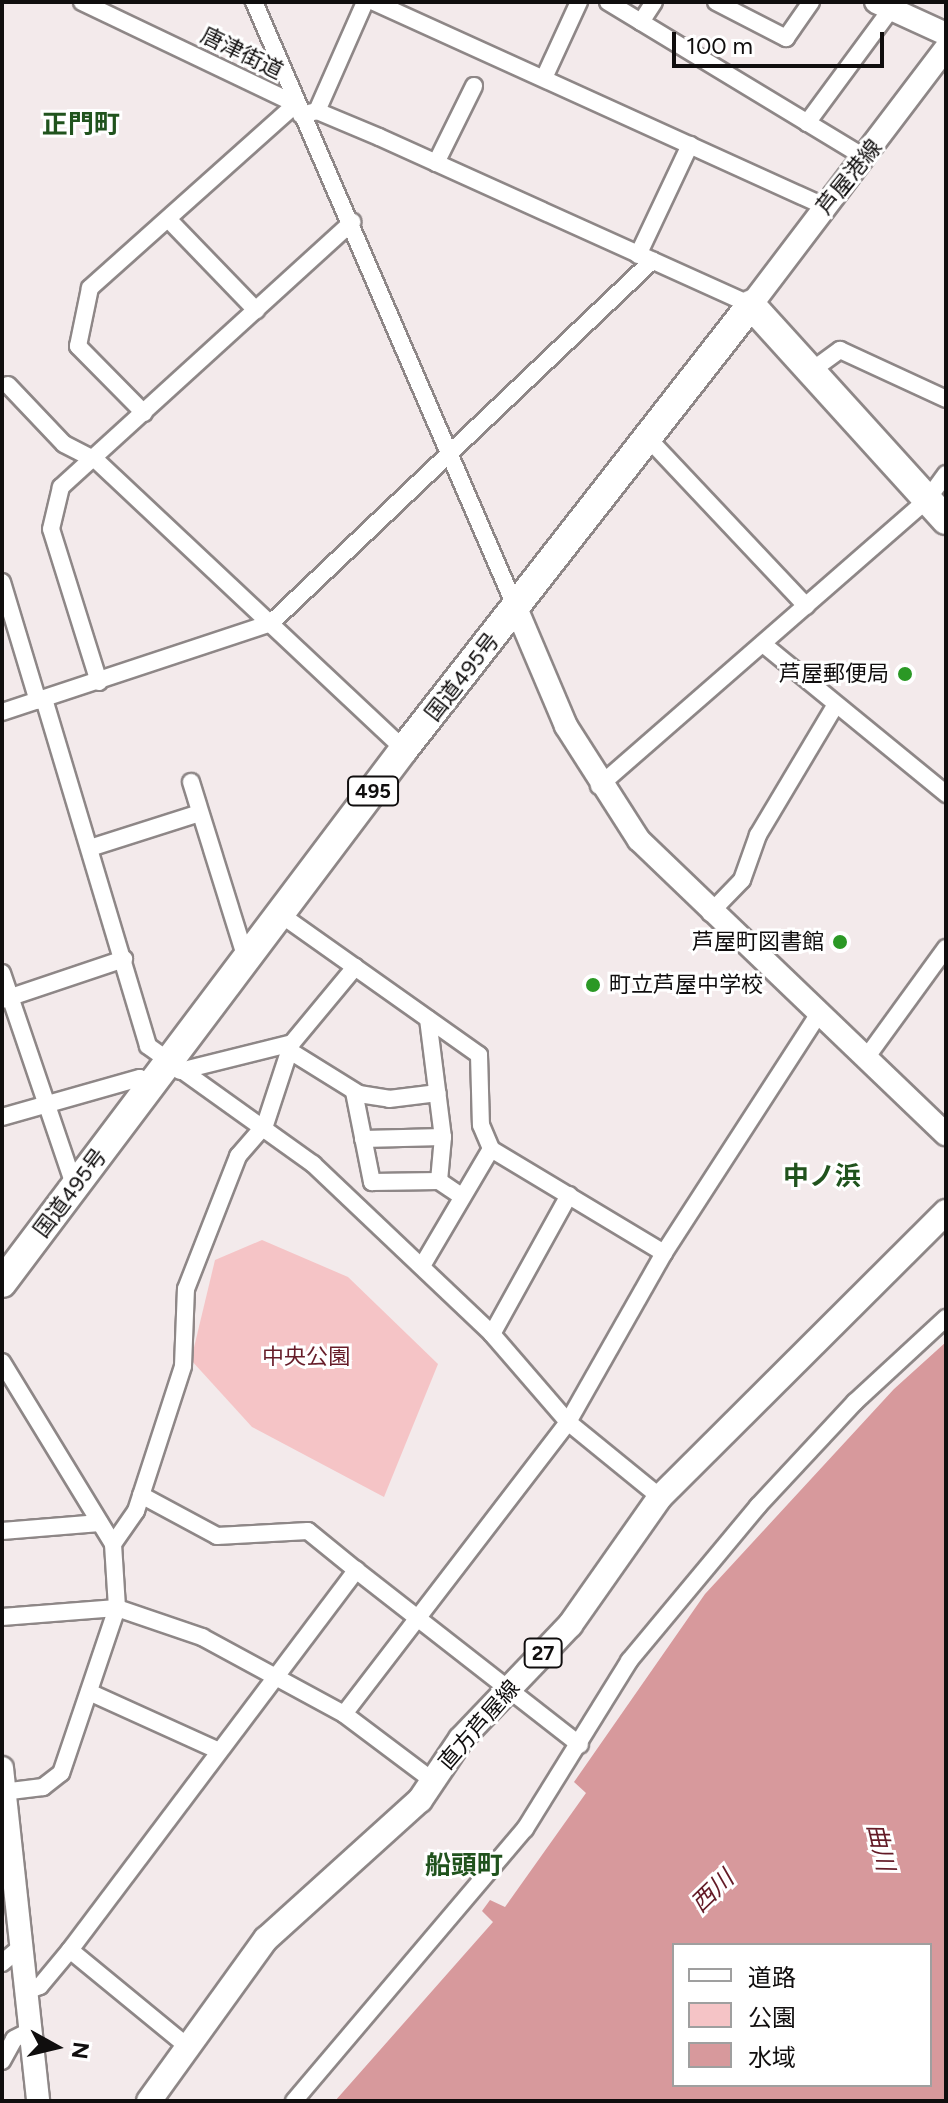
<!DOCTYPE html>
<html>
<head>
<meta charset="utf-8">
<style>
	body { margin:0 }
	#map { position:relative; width:948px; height:2103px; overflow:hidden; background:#f3eaeb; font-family:Figtree,"Noto Sans JP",sans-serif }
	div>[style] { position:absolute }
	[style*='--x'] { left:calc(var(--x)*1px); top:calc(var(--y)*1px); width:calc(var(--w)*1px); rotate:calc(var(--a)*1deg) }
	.green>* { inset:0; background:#f5c4c6 }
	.water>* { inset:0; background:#d7999c }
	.roads { filter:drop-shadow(2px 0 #8e8787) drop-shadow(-2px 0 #8e8787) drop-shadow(0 2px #8e8787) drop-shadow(0 -2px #8e8787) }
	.street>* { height:16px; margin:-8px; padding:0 8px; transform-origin:8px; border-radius:8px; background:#fff }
	.secondary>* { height:22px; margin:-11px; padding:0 11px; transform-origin:11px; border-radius:11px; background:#fff }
	.primary>* { height:24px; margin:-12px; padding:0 12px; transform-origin:12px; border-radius:12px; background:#fff }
	.highway>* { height:28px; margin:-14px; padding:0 14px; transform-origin:14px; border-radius:14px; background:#fff }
	.dots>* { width:22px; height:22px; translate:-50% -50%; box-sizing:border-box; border:4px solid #fff; border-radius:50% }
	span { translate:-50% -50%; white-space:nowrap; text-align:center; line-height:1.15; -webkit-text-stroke:6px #fff; paint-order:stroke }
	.shield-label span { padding:2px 6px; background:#fff; border:2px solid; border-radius:6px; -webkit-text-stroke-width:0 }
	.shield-label { font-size:20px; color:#100e0e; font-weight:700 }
	.street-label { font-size:22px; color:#100e0e }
	.poi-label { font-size:22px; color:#100e0e }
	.right { translate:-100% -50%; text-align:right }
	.left { translate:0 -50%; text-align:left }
	.park-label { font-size:22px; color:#671d29 }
	.water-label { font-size:24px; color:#631a26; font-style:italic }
	.quarter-label { font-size:26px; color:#20531d; font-weight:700 }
	.frame { position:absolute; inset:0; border:4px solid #100e0e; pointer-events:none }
	.legend { position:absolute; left:672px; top:1943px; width:260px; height:144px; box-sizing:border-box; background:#fff; border:2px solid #9f9f9f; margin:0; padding:10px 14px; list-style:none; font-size:24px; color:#100e0e }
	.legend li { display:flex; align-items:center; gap:16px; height:40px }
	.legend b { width:40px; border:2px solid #9f9f9f }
	.north { position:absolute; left:16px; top:2007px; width:80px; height:80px; -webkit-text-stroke:6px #fff; paint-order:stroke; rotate:98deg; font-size:22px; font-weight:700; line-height:32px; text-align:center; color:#100e0e }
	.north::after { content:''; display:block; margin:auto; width:28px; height:36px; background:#100e0e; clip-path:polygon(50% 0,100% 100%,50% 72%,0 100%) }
	.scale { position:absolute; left:672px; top:32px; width:212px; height:36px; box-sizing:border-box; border:4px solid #100e0e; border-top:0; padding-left:10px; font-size:24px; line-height:28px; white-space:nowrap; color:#100e0e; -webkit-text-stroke:6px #fff; paint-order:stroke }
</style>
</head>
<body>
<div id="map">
	<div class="green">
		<i style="clip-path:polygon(262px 1240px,348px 1277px,438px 1364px,384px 1497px,252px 1427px,191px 1360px,215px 1260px)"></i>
	</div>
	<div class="water">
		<i style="clip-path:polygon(evenodd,946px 1342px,946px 2101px,335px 2101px,493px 1922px,482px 1911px,490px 1900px,505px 1907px,586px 1793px,574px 1782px,705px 1594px,894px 1389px,946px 1342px,674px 1945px,930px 1945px,930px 2085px,674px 2085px,674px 1945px)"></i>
	</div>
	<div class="roads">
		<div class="street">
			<i style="--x:82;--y:2;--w:237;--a:25.5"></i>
			<i style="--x:254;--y:2;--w:660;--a:66.62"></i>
			<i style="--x:374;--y:2;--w:494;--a:24.4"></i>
			<i style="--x:608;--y:2;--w:301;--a:31.2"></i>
			<i style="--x:716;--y:2;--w:79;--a:27.2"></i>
			<i style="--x:786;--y:38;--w:44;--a:-55.2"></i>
			<i style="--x:641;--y:22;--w:24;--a:-57"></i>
			<i style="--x:544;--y:78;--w:84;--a:-65.3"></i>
			<i style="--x:317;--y:111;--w:119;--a:-66.2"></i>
			<i style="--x:301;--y:115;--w:16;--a:-14"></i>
			<i style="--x:317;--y:111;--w:67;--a:22.8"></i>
			<i style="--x:379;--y:137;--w:408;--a:24.3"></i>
			<i style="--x:807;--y:123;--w:142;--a:-53.6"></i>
			<i style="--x:436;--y:163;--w:86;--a:-63.7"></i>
			<i style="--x:168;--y:219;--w:127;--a:46"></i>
			<i style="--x:638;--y:255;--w:122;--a:-64.7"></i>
			<i style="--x:811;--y:371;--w:36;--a:-36"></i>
			<i style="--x:840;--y:350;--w:117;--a:24.8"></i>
			<i style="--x:8;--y:385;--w:81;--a:46.5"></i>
			<i style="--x:64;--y:444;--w:37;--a:27"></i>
			<i style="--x:97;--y:461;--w:421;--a:43.2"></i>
			<i style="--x:144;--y:413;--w:94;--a:-134.6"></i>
			<i style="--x:78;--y:346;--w:59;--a:-78.3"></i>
			<i style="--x:90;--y:288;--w:276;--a:-41.8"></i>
			<i style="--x:645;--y:435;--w:235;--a:46.7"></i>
			<i style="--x:2;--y:582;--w:124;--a:73.2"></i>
			<i style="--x:763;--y:644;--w:237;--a:39.3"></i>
			<i style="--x:99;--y:682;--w:160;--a:-107.4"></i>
			<i style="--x:51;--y:529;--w:43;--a:-76.6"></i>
			<i style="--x:61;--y:487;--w:394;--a:-42.3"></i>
			<i style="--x:44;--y:699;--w:362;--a:73.3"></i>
			<i style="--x:148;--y:1046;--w:203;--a:35.6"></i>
			<i style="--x:313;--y:1164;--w:247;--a:43.5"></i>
			<i style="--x:492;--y:1334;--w:116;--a:49.2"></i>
			<i style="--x:568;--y:1422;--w:119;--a:39.2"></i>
			<i style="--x:2;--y:712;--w:283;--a:-18.3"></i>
			<i style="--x:271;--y:623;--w:526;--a:-43.54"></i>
			<i style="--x:191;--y:782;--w:185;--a:72.7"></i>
			<i style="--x:599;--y:786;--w:435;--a:-41.1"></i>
			<i style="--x:927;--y:500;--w:32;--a:-54"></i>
			<i style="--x:90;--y:848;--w:115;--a:-17.7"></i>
			<i style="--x:710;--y:913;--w:46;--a:-45.9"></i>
			<i style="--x:742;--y:880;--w:48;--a:-70.4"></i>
			<i style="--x:758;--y:835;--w:150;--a:-59.2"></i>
			<i style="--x:280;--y:914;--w:244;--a:35.3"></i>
			<i style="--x:479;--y:1055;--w:70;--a:88.4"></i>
			<i style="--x:481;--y:1125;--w:26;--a:67"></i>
			<i style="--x:491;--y:1149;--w:202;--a:31"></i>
			<i style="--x:2;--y:973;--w:224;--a:71.2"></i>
			<i style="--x:2;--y:1000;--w:129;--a:-18.6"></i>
			<i style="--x:428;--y:1019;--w:119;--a:82.8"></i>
			<i style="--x:443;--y:1137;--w:44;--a:95.2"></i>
			<i style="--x:439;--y:1181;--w:27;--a:34"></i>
			<i style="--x:290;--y:1051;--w:81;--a:31.9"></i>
			<i style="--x:359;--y:1094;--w:30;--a:9"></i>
			<i style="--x:389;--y:1099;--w:49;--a:-7"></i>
			<i style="--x:866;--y:1058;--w:136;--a:-54"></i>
			<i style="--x:180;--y:1071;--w:115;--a:-14"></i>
			<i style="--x:354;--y:1092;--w:92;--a:78.7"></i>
			<i style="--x:372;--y:1182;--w:67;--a:-0.9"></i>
			<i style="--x:2;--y:1117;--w:143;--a:-15.8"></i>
			<i style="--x:140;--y:1078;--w:13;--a:39"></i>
			<i style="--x:363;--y:1139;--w:80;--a:-1.4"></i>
			<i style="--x:422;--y:1266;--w:136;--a:-59.5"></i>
			<i style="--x:492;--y:1334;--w:159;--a:-61"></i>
			<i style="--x:2;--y:1362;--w:213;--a:58.6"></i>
			<i style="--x:113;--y:1544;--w:64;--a:86.4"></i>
			<i style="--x:117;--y:1608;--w:174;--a:108.7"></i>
			<i style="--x:61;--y:1773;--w:23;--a:142"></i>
			<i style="--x:43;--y:1787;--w:41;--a:173"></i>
			<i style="--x:141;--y:1495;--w:86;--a:28.3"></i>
			<i style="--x:217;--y:1536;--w:91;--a:-3.1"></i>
			<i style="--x:308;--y:1531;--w:62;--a:39.1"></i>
			<i style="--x:2;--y:1531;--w:98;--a:-4.7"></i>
			<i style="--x:113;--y:1544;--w:40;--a:-55.1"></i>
			<i style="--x:136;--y:1511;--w:152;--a:-72"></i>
			<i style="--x:183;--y:1366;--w:77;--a:-87.8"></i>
			<i style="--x:186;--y:1289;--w:143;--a:-68.6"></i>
			<i style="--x:238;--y:1156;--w:41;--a:-48.9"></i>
			<i style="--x:265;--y:1125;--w:86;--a:-71.8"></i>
			<i style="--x:292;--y:1043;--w:99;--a:-50.3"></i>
			<i style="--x:2;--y:1617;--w:115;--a:-4.5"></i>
			<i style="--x:117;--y:1608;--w:90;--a:18.8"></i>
			<i style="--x:202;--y:1637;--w:162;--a:28.5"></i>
			<i style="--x:344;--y:1714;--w:110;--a:36.9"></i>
			<i style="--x:89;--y:1692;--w:143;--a:24.4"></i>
			<i style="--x:344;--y:1714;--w:368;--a:-52.5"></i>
			<i style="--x:568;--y:1422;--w:194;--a:-60.4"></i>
			<i style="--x:664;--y:1253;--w:286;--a:-57.1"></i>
			<i style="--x:70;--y:1950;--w:153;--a:39.4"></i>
			<i style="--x:2;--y:1963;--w:23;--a:-40"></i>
			<i style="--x:24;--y:1992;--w:17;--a:-21"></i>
			<i style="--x:40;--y:1986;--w:47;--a:-50.2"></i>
			<i style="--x:70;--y:1950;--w:476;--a:-53"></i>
			<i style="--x:356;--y:1570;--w:284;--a:38"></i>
			<i style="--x:2;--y:2061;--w:25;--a:-61"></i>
			<i style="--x:14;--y:2039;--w:16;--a:-27"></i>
			<i style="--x:294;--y:2101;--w:357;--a:-49.7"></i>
			<i style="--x:525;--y:1829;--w:198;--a:-58.2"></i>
			<i style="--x:629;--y:1661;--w:202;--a:-50.2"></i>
			<i style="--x:758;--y:1506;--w:142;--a:-47"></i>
			<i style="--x:855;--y:1402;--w:124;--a:-42.7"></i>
		</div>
		<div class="secondary">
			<i style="--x:876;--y:2;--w:77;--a:24.6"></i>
			<i style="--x:751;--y:305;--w:323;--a:-52.8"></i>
			<i style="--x:516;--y:608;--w:128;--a:67"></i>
			<i style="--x:566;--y:726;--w:135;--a:57.4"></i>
			<i style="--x:639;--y:840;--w:425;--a:43.8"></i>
			<i style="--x:2;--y:1768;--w:335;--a:83.8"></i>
		</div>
		<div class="primary">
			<i style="--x:149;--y:2101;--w:200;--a:-54.2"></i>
			<i style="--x:266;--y:1939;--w:207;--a:-42.1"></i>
			<i style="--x:420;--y:1800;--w:73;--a:-56.1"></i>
			<i style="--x:461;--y:1739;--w:158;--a:-46.3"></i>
			<i style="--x:570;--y:1625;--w:156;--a:-54.9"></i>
			<i style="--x:660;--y:1497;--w:404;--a:-44.9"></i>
		</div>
		<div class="highway">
			<i style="--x:2;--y:1283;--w:668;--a:-53.03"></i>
			<i style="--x:404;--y:749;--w:564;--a:-51.99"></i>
			<i style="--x:751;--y:305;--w:290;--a:47.8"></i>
		</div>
	</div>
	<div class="dots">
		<i style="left:905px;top:674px;background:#2b9825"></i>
		<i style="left:840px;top:942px;background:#2b9825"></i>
		<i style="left:593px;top:985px;background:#2b9825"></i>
	</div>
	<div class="shield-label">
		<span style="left:373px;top:791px">495</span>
		<span style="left:543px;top:1653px">27</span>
	</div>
	<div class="street-label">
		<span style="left:242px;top:53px;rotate:26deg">唐津街道</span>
		<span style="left:849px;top:177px;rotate:-51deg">芦屋港線</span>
		<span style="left:462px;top:677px;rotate:-52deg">国道495号</span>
		<span style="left:70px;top:1193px;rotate:-53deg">国道495号</span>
		<span style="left:479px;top:1725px;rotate:-49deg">直方芦屋線</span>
	</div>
	<div class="poi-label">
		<span class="right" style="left:889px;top:674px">芦屋郵便局</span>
		<span class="right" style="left:824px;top:942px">芦屋町図書館</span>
		<span class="left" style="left:609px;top:985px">町立芦屋中学校</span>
	</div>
	<div class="park-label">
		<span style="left:306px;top:1357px">中央公園</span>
	</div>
	<div class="water-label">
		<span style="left:881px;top:1847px;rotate:77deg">曲川</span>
		<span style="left:712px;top:1891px;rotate:-44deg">西川</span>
	</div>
	<div class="quarter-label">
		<span style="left:81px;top:125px">正門町</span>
		<span style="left:822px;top:1177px">中ノ浜</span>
		<span style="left:464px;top:1866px">船頭町</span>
	</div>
	<div class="frame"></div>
	<ul class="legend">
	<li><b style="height:10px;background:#fff"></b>道路</li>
	<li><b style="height:22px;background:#f5c4c6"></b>公園</li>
	<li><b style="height:22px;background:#d7999c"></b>水域</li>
	</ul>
	<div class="north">N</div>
	<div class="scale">100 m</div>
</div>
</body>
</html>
